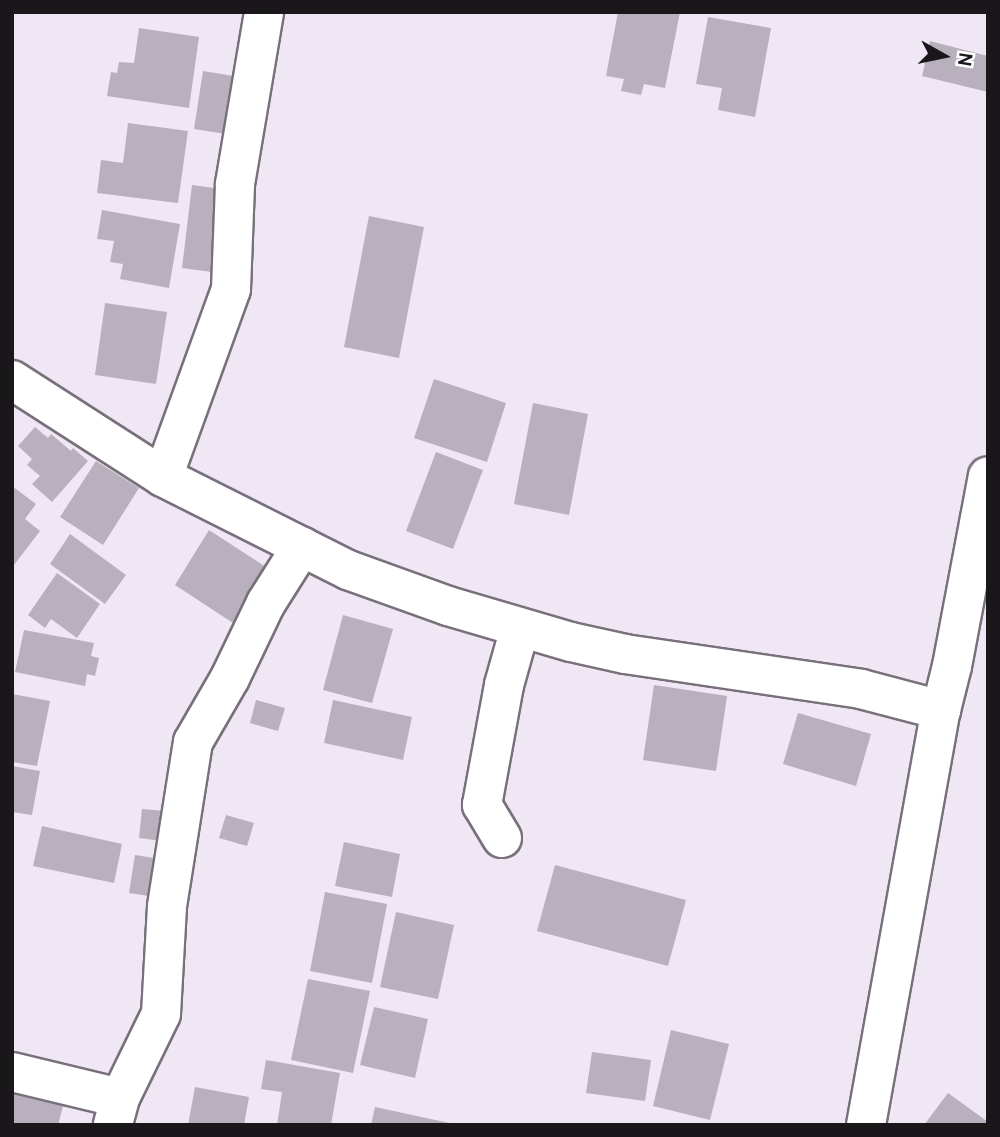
<!DOCTYPE html>
<html>
<head>
<meta charset="utf-8">
<style>
	body { margin:0 }
	#map { position:relative; width:1000px; height:1137px; overflow:hidden; background:#f0e7f4; font-family:Cabin,sans-serif }
	div>[style] { position:absolute }
	[style*='--x'] { left:calc(var(--x)*1px); top:calc(var(--y)*1px); width:calc(var(--w)*1px); rotate:calc(var(--a)*1deg) }
	.building>* { inset:0; background:#b8b0bc }
	.roads { filter:drop-shadow(2px 0 #78707b) drop-shadow(-2px 0 #78707b) drop-shadow(0 2px #78707b) drop-shadow(0 -2px #78707b) }
	.minor>* { height:38px; margin:-19px; padding:0 19px; transform-origin:19px; border-radius:19px; background:#fff }
	span { translate:-50% -50%; white-space:nowrap; text-align:center; line-height:1.15; -webkit-text-stroke:6px #fff; paint-order:stroke }
	.frame { position:absolute; inset:0; border:14px solid #1a171b; pointer-events:none }
	.north { position:absolute; left:909px; top:21px; width:70px; height:70px; -webkit-text-stroke:5px #fff; paint-order:stroke; rotate:99deg; font-size:19px; font-weight:700; line-height:28px; text-align:center; color:#1a171b }
	.north::after { content:''; display:block; margin:auto; width:24px; height:32px; background:#1a171b; clip-path:polygon(50% 0,100% 100%,50% 72%,0 100%) }
</style>
</head>
<body>
<div id="map">
	<div class="building">
		<i style="clip-path:polygon(618px 12px,680px 12px,665px 88px,644px 84px,641px 95px,621px 91px,624px 79px,606px 76px)"></i>
		<i style="clip-path:polygon(708px 17px,771px 28px,755px 117px,718px 110px,722px 88px,696px 84px)"></i>
		<i style="clip-path:polygon(139px 28px,199px 37px,189px 108px,107px 96px,111px 72px,117px 73px,119px 62px,134px 63px)"></i>
		<i style="clip-path:polygon(930px 41px,988px 56px,988px 92px,922px 76px)"></i>
		<i style="clip-path:polygon(203px 71px,240px 77px,232px 135px,194px 129px)"></i>
		<i style="clip-path:polygon(128px 123px,188px 131px,178px 203px,97px 193px,101px 160px,123px 163px)"></i>
		<i style="clip-path:polygon(192px 185px,229px 190px,219px 273px,182px 268px)"></i>
		<i style="clip-path:polygon(102px 210px,180px 224px,169px 288px,120px 279px,123px 264px,110px 262px,114px 241px,97px 239px)"></i>
		<i style="clip-path:polygon(369px 216px,424px 227px,399px 358px,344px 347px)"></i>
		<i style="clip-path:polygon(105px 303px,167px 312px,156px 384px,95px 375px)"></i>
		<i style="clip-path:polygon(434px 379px,506px 403px,487px 462px,414px 438px)"></i>
		<i style="clip-path:polygon(533px 403px,588px 414px,569px 515px,514px 504px)"></i>
		<i style="clip-path:polygon(35px 427px,48px 438px,51px 434px,71px 451px,73px 448px,88px 461px,52px 502px,32px 484px,40px 476px,27px 465px,32px 459px,18px 446px)"></i>
		<i style="clip-path:polygon(436px 452px,483px 470px,453px 549px,406px 531px)"></i>
		<i style="clip-path:polygon(96px 461px,139px 488px,103px 545px,60px 517px)"></i>
		<i style="clip-path:polygon(12px 486px,36px 504px,25px 519px,40px 531px,14px 565px)"></i>
		<i style="clip-path:polygon(209px 530px,269px 569px,233px 623px,175px 585px)"></i>
		<i style="clip-path:polygon(70px 534px,126px 575px,105px 604px,50px 564px)"></i>
		<i style="clip-path:polygon(57px 573px,100px 604px,77px 638px,51px 619px,45px 628px,28px 615px)"></i>
		<i style="clip-path:polygon(343px 615px,393px 629px,372px 703px,323px 690px)"></i>
		<i style="clip-path:polygon(24px 630px,94px 643px,91px 656px,99px 658px,95px 676px,87px 674px,85px 686px,15px 672px)"></i>
		<i style="clip-path:polygon(654px 685px,727px 696px,716px 771px,643px 760px)"></i>
		<i style="clip-path:polygon(12px 694px,50px 701px,37px 766px,12px 762px)"></i>
		<i style="clip-path:polygon(256px 700px,285px 708px,278px 731px,250px 723px)"></i>
		<i style="clip-path:polygon(333px 700px,412px 717px,403px 760px,324px 743px)"></i>
		<i style="clip-path:polygon(798px 713px,871px 734px,856px 786px,783px 764px)"></i>
		<i style="clip-path:polygon(12px 766px,40px 771px,32px 815px,12px 812px)"></i>
		<i style="clip-path:polygon(142px 809px,166px 811px,162px 841px,139px 838px)"></i>
		<i style="clip-path:polygon(226px 815px,254px 823px,247px 846px,219px 838px)"></i>
		<i style="clip-path:polygon(42px 826px,122px 844px,114px 883px,33px 866px)"></i>
		<i style="clip-path:polygon(344px 842px,400px 854px,392px 897px,335px 886px)"></i>
		<i style="clip-path:polygon(135px 855px,160px 859px,155px 897px,129px 893px)"></i>
		<i style="clip-path:polygon(555px 865px,686px 900px,668px 966px,537px 931px)"></i>
		<i style="clip-path:polygon(325px 892px,387px 904px,372px 983px,310px 971px)"></i>
		<i style="clip-path:polygon(396px 912px,454px 925px,438px 999px,380px 987px)"></i>
		<i style="clip-path:polygon(308px 979px,370px 991px,353px 1073px,291px 1060px)"></i>
		<i style="clip-path:polygon(374px 1007px,428px 1019px,415px 1078px,360px 1065px)"></i>
		<i style="clip-path:polygon(671px 1030px,729px 1044px,710px 1120px,653px 1106px)"></i>
		<i style="clip-path:polygon(592px 1052px,651px 1060px,645px 1101px,586px 1093px)"></i>
		<i style="clip-path:polygon(266px 1060px,340px 1073px,331px 1125px,277px 1125px,282px 1092px,261px 1089px)"></i>
		<i style="clip-path:polygon(195px 1087px,249px 1097px,244px 1125px,188px 1125px)"></i>
		<i style="clip-path:polygon(948px 1093px,988px 1122px,987px 1125px,924px 1125px)"></i>
		<i style="clip-path:polygon(12px 1094px,63px 1106px,58px 1125px,12px 1125px)"></i>
		<i style="clip-path:polygon(375px 1107px,454px 1124px,454px 1125px,371px 1125px)"></i>
	</div>
	<div class="roads">
		<div class="minor">
			<i style="--x:12;--y:380;--w:179;--a:32.7"></i>
			<i style="--x:163;--y:477;--w:207;--a:26.7"></i>
			<i style="--x:348;--y:570;--w:106;--a:19.8"></i>
			<i style="--x:448;--y:606;--w:128;--a:16.3"></i>
			<i style="--x:571;--y:642;--w:55;--a:12.5"></i>
			<i style="--x:625;--y:654;--w:239;--a:8.4"></i>
			<i style="--x:861;--y:689;--w:83;--a:14.7"></i>
			<i style="--x:163;--y:477;--w:200;--a:-70.1"></i>
			<i style="--x:231;--y:289;--w:105;--a:-87.8"></i>
			<i style="--x:235;--y:184;--w:174;--a:-80.4"></i>
			<i style="--x:502;--y:838;--w:39;--a:-121"></i>
			<i style="--x:482;--y:805;--w:122;--a:-79.6"></i>
			<i style="--x:504;--y:685;--w:59;--a:-74.3"></i>
			<i style="--x:12;--y:1072;--w:111;--a:13.5"></i>
			<i style="--x:120;--y:1098;--w:28;--a:105"></i>
			<i style="--x:120;--y:1098;--w:93;--a:-64"></i>
			<i style="--x:161;--y:1014;--w:108;--a:-86.8"></i>
			<i style="--x:167;--y:906;--w:166;--a:-81"></i>
			<i style="--x:193;--y:742;--w:74;--a:-60"></i>
			<i style="--x:230;--y:678;--w:83;--a:-64.4"></i>
			<i style="--x:266;--y:603;--w:67;--a:-57.7"></i>
			<i style="--x:866;--y:1125;--w:422;--a:-79.8"></i>
			<i style="--x:941;--y:710;--w:45;--a:-76"></i>
			<i style="--x:952;--y:666;--w:193;--a:-79.3"></i>
		</div>
	</div>
	<div class="frame"></div>
	<div class="north">N</div>
</div>
</body>
</html>
